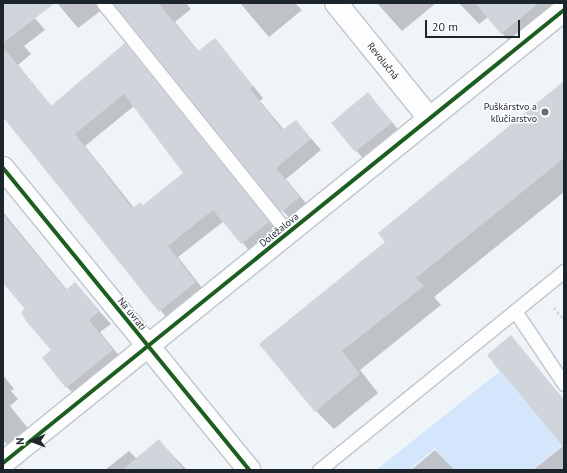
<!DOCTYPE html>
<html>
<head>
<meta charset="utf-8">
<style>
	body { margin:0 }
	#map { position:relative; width:567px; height:473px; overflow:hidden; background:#eff4f9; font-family:"PT Sans",sans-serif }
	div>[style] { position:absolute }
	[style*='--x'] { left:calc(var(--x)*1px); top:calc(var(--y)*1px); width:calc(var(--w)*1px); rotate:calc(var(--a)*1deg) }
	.green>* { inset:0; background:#d3e6fb }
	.shadow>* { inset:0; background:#0003 }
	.building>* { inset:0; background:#cfd5db }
	.path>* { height:2.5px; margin-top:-1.25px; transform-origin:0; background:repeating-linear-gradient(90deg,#d5d6d9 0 2px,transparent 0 5px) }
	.roads { filter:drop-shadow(1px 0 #c0c6cc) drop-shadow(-1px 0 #c0c6cc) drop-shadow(0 1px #c0c6cc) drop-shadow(0 -1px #c0c6cc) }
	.service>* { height:13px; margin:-6.5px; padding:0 6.5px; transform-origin:6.5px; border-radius:6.5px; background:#fdfdfe }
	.minor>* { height:22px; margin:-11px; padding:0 11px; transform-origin:11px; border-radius:11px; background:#fdfdfe }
	.cycleway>* { height:4px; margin:-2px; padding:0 2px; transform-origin:2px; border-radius:2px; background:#1b5e20 }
	.dots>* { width:11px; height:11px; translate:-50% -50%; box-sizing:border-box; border:2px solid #fff; border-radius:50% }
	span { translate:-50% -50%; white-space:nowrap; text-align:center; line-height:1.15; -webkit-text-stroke:3px #fff; paint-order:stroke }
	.street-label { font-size:10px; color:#1c242c }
	.poi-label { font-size:10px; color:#1c242c }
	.right { translate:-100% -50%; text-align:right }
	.frame { position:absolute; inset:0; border:4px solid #1c242c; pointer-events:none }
	.north { position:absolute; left:12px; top:421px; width:40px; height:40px; -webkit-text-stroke:3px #fff; paint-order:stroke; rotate:269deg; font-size:11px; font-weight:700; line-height:16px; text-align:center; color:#1c242c }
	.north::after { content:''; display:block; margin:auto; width:14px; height:18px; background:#1c242c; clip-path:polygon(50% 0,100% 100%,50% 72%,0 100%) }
	.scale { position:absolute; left:425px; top:20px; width:95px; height:18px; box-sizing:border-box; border:2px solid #1c242c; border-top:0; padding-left:5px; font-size:12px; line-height:14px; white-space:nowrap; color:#1c242c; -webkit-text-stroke:3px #fff; paint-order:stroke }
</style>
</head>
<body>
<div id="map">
	<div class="green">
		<i style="clip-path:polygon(487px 355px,562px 446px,532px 470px,453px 470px,435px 448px,409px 470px,376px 470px,499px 372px)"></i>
	</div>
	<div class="shadow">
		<i style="clip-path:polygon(evenodd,3px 3px,22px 3px,45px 30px,24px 46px,31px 54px,18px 65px,52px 107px,125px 45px,279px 234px,253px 255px,224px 221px,178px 257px,206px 293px,171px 323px,3px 116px,3px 3px,134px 106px,185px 173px,144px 206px,134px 208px,85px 146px,134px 106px)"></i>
		<i style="clip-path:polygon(57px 3px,111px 3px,78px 28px)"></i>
		<i style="clip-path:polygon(114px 3px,186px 3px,191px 9px,175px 22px,199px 52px,215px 39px,263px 98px,260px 101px,284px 130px,296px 121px,321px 150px,286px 179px,310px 208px,293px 222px,283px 211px)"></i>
		<i style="clip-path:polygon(240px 3px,295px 3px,302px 10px,269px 37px)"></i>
		<i style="clip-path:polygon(377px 3px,436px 3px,402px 31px)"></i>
		<i style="clip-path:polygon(459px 3px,559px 3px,513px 46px,488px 17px,479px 24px)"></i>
		<i style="clip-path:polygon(564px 83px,564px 192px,434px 297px,441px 305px,360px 370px,378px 393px,334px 429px,316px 411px,387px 242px)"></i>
		<i style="clip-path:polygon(368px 94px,403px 135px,368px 164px,332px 123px)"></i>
		<i style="clip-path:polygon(3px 212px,67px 290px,75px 284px,111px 324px,100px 332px,124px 362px,79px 399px,67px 387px,52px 350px,26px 309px,3px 281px)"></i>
		<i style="clip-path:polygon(511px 337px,564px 400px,564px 470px,533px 470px,563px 446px)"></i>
		<i style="clip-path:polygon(3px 375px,14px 389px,11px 391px,18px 399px,10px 406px,30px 431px,9px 447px,3px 440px)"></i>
		<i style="clip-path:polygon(159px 441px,187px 470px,105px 470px,129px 451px,137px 459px)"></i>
		<i style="clip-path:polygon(435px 450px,454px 470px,411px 470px)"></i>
	</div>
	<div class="building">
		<i style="clip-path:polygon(3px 3px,55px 3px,3px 43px)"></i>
		<i style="clip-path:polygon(113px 3px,158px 3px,198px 51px,215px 38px,253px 86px,250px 89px,282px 130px,296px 120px,311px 139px,276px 168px,300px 197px,281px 212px)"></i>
		<i style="clip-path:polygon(475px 3px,539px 3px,501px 34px)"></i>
		<i style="clip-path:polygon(evenodd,125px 43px,269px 222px,241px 244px,213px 210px,168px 246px,196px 282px,159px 312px,3px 117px,3px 47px,51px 106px,125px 43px,124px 94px,183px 173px,143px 205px,141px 202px,132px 208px,75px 134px,124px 94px)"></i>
		<i style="clip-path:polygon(564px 81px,564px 158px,416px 278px,424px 286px,342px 351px,360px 374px,315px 412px,259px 344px,385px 242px,378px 233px)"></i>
		<i style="clip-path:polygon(368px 92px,392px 123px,355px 152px,331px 123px)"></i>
		<i style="clip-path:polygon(3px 214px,66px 290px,75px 282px,100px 311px,89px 320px,113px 350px,66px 388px,42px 358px,51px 350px,26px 321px,21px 312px,25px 309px,3px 283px)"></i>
		<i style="clip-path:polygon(511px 335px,564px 400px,564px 448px,487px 355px)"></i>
		<i style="clip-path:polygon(159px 439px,184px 470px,122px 470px)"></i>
	</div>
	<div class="path">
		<i style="--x:554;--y:308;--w:15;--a:48"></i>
	</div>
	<div class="roads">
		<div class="service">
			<i style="--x:103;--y:3;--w:295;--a:51.2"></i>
			<i style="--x:515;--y:311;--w:88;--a:56.1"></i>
			<i style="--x:319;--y:470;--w:316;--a:-39.1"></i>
		</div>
		<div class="minor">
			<i style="--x:336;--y:3;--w:149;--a:51"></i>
			<i style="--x:3;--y:168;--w:390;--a:50.8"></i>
			<i style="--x:3;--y:463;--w:721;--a:-38.92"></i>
		</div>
	</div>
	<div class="cycleway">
		<i style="--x:3;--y:168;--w:390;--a:50.8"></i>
		<i style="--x:3;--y:463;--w:721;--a:-38.92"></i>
	</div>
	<div class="dots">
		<i style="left:545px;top:112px;background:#666d74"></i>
	</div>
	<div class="street-label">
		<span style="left:383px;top:61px;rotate:51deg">Revolučná</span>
		<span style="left:279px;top:230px;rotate:-39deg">Doležalova</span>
		<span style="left:132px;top:314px;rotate:51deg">Na úvrati</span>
	</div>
	<div class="poi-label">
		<span class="right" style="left:537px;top:112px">Puškárstvo a<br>kľučiarstvo</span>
	</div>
	<div class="frame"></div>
	<div class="north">N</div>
	<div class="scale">20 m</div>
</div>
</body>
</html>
